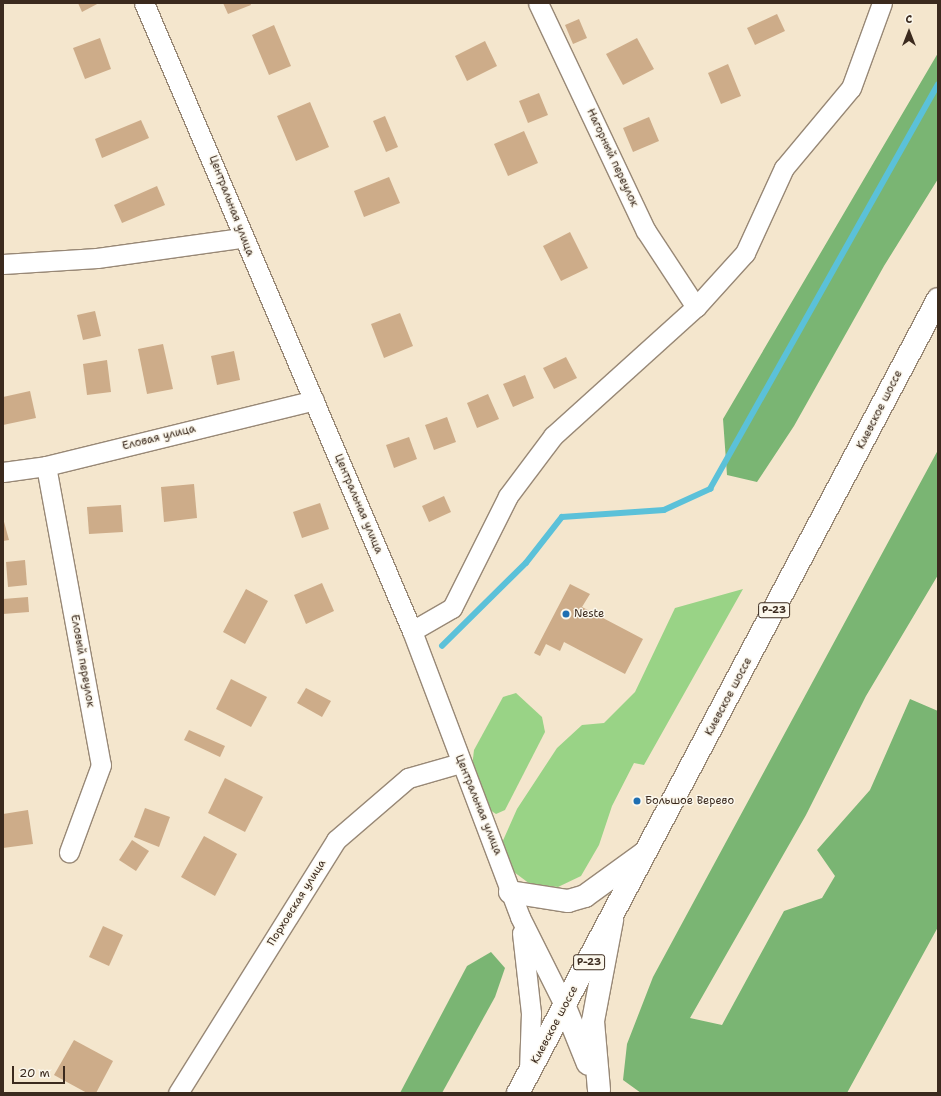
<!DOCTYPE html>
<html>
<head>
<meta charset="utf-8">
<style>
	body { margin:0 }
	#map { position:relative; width:941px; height:1096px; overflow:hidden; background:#f4e6cd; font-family:"Shantell Sans",sans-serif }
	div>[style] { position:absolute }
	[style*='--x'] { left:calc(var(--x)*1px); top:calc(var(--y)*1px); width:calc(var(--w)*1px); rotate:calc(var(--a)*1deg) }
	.green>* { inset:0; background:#99d386 }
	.forest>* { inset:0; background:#7ab573 }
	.stream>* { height:5.5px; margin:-2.75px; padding:0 2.75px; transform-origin:2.75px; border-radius:2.75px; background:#5bc1d9 }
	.building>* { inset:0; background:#cdac89 }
	.roads { filter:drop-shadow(1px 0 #988876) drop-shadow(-1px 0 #988876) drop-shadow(0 1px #988876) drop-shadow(0 -1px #988876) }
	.minor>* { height:19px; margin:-9.5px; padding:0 9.5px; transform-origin:9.5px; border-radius:9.5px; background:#fff }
	.tertiary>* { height:22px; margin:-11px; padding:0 11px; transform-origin:11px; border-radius:11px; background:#fff }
	.primary>* { height:22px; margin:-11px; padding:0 11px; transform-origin:11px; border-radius:11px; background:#fff }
	.dots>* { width:11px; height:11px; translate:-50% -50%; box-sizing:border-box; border:2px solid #fbf7ec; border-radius:50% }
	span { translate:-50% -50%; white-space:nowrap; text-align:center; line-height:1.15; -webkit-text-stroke:3px #fbf7ec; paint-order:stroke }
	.shield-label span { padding:1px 3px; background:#fbf7ec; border:1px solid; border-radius:3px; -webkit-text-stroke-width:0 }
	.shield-label { font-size:10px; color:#3b2a1e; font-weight:700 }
	.street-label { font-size:11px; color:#3b2a1e }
	.poi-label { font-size:11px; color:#3b2a1e }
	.left { translate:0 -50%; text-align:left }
	.frame { position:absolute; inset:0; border:4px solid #3b2a1e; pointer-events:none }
	.north { position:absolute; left:889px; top:12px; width:40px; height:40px; -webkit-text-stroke:3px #fbf7ec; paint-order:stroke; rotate:0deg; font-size:11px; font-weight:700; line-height:16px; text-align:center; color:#3b2a1e }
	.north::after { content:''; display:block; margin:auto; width:14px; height:18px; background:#3b2a1e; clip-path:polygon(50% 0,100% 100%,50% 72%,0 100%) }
	.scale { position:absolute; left:12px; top:1066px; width:53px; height:18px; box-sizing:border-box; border:2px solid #3b2a1e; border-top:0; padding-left:5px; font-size:12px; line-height:14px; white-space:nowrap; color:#3b2a1e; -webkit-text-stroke:3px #fbf7ec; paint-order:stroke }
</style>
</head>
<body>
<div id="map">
	<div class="green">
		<i style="clip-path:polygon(743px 589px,644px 765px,634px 763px,612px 806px,599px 845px,581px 876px,558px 887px,530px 884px,506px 866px,501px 845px,517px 809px,557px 748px,582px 725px,604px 723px,635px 692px,675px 608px)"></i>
		<i style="clip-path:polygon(516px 693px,542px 717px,545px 732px,505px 810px,496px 814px,490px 810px,472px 767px,474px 750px,503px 697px)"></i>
	</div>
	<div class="forest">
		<i style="clip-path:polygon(938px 53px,938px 179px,884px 266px,794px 426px,757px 482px,727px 475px,723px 419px)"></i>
		<i style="clip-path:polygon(938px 450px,938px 575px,866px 696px,806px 815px,690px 1018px,722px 1025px,784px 911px,822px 898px,835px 876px,817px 850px,870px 790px,910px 699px,938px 711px,938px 927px,847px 1093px,641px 1093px,623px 1080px,627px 1044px,653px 977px)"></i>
		<i style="clip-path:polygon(491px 952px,505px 968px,495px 997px,442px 1093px,400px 1093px,467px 966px)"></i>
	</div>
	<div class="stream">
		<i style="--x:442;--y:646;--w:118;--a:-44.7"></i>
		<i style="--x:526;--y:563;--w:58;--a:-52"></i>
		<i style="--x:562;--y:517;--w:102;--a:-3.9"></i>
		<i style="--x:664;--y:510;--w:51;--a:-24.5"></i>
		<i style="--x:710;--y:489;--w:464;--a:-60.6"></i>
	</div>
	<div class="building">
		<i style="clip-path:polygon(78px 3px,99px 3px,82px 12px)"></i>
		<i style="clip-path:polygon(223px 3px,250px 3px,251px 5px,228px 14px)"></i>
		<i style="clip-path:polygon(777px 14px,785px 31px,755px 45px,747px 28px)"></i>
		<i style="clip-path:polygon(579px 19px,587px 38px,573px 44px,565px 25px)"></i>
		<i style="clip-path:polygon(274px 25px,291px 66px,269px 75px,252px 35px)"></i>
		<i style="clip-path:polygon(100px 38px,111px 69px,85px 79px,73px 48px)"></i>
		<i style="clip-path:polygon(637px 38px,654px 69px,623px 85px,606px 54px)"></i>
		<i style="clip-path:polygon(485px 41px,497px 66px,467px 81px,455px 56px)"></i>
		<i style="clip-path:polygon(728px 64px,741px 96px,721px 104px,708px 73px)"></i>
		<i style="clip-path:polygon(539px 93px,548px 115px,528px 123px,519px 101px)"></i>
		<i style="clip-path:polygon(310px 102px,329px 147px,296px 161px,277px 116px)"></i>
		<i style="clip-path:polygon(385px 116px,398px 147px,386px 152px,373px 121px)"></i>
		<i style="clip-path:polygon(649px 117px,659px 141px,633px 152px,623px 128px)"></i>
		<i style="clip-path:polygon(141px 120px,149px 138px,102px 158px,95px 139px)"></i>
		<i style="clip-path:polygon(524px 131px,538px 163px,508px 176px,494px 144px)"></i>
		<i style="clip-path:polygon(389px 177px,400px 203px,364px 217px,354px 191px)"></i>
		<i style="clip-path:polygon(157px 186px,165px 205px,122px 223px,114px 205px)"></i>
		<i style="clip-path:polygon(570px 232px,588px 268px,561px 281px,543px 246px)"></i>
		<i style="clip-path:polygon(95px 311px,101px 336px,83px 340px,77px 315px)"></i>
		<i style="clip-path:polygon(400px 313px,413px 346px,384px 358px,371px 324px)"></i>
		<i style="clip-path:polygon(163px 344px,173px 389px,147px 394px,138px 349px)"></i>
		<i style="clip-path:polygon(234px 351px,240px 380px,217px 385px,211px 356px)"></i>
		<i style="clip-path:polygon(566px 357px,577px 378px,554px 389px,543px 368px)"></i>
		<i style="clip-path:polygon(107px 360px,111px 392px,87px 395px,83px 364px)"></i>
		<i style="clip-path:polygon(525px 375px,534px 398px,513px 407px,503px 384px)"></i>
		<i style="clip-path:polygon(30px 391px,36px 418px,3px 425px,3px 397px)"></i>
		<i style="clip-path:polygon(488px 394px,499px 419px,477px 428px,467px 403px)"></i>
		<i style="clip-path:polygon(447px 417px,456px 442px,434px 450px,425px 425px)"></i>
		<i style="clip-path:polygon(409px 437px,417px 459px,394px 468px,386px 445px)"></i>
		<i style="clip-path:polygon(194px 484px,197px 518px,164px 522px,161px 487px)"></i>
		<i style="clip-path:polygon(444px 496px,451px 512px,429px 522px,422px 506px)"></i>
		<i style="clip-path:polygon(320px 503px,329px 529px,302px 538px,293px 512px)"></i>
		<i style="clip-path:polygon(121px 505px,123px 532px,89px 534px,87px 507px)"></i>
		<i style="clip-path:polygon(3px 518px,9px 540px,3px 541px)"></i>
		<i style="clip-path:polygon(25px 560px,27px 585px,8px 587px,6px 562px)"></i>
		<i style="clip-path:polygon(322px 583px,334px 611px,306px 624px,294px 595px)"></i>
		<i style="clip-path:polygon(570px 584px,590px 594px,582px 607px,643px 639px,625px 674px,564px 642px,560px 651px,546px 644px,540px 656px,534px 653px)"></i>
		<i style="clip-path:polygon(246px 589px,268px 601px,245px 644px,223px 632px)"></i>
		<i style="clip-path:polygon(28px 597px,29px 612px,3px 614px,3px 599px)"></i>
		<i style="clip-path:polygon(231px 679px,267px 697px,251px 727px,216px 709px)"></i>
		<i style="clip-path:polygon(306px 688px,331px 701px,322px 717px,297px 703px)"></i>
		<i style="clip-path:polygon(189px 730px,225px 746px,220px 757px,184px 740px)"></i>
		<i style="clip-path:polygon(225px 778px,263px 797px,245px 832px,208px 813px)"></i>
		<i style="clip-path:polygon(145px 808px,170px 817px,159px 847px,134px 837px)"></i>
		<i style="clip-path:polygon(28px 810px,33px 844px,3px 848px,3px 814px)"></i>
		<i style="clip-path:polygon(204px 836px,237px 854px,215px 896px,181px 877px)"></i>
		<i style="clip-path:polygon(132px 840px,149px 851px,136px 871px,119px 860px)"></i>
		<i style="clip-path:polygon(103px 926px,123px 935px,109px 966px,89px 957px)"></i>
		<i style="clip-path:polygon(74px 1040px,113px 1061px,96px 1093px,87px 1093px,54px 1075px)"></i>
	</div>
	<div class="roads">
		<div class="minor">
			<i style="--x:144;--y:3;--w:683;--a:66.89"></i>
			<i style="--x:412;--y:631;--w:306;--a:69.3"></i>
			<i style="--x:520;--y:917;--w:101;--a:63.4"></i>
			<i style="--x:538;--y:3;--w:252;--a:64.7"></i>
			<i style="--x:646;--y:231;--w:91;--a:56.7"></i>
			<i style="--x:3;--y:264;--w:94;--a:-3.7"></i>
			<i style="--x:97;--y:258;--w:146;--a:-7.9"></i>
			<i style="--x:46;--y:466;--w:304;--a:79.6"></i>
			<i style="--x:101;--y:765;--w:93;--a:110.2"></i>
			<i style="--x:3;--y:472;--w:43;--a:-7.9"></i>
			<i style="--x:46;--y:466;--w:276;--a:-13.8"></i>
			<i style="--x:412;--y:631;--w:46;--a:-29.9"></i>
			<i style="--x:452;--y:608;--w:125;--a:-63.4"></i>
			<i style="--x:508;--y:496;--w:75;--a:-53.1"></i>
			<i style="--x:553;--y:436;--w:193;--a:-42.1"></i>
			<i style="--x:696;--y:307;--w:73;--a:-47.8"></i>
			<i style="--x:745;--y:253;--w:94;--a:-65.4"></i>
			<i style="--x:784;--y:168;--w:104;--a:-50.1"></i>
			<i style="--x:851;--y:88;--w:90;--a:-70"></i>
			<i style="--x:522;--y:933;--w:81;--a:83.6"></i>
			<i style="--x:531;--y:1013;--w:58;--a:92"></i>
			<i style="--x:178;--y:1093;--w:298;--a:-58"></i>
			<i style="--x:336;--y:840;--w:95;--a:-40.7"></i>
			<i style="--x:408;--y:778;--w:54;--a:-16.1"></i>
		</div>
		<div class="tertiary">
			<i style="--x:565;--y:1007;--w:61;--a:68"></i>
			<i style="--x:599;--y:1090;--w:69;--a:-95"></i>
			<i style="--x:593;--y:1021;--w:103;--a:-79.3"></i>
		</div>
		<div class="primary">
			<i style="--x:510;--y:892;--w:59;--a:8.8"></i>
			<i style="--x:568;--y:901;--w:18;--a:-16"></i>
			<i style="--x:585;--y:896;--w:72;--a:-35.9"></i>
			<i style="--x:518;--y:1093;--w:898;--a:-62.12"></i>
		</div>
	</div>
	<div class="dots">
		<i style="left:566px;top:614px;background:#1f6fb2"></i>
		<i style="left:637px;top:801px;background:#1f6fb2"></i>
	</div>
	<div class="shield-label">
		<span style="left:774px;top:610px">Р-23</span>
		<span style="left:589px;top:962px">Р-23</span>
	</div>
	<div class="street-label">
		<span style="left:612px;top:158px;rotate:65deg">Нагорный переулок</span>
		<span style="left:231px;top:206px;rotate:69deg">Центральная улица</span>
		<span style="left:880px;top:410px;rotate:-63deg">Киевское шоссе</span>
		<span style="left:159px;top:438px;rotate:-14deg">Еловая улица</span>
		<span style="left:358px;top:504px;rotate:67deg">Центральная улица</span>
		<span style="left:82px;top:661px;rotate:80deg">Еловый переулок</span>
		<span style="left:729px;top:697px;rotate:-62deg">Киевское шоссе</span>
		<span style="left:478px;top:805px;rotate:68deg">Центральная улица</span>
		<span style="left:297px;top:903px;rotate:-58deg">Порховская улица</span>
		<span style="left:555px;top:1025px;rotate:-62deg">Киевское шоссе</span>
	</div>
	<div class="poi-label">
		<span class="left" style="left:574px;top:614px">Neste</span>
		<span class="left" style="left:645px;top:801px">Большое Верево</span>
	</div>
	<div class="frame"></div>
	<div class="north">С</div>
	<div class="scale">20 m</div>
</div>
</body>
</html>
